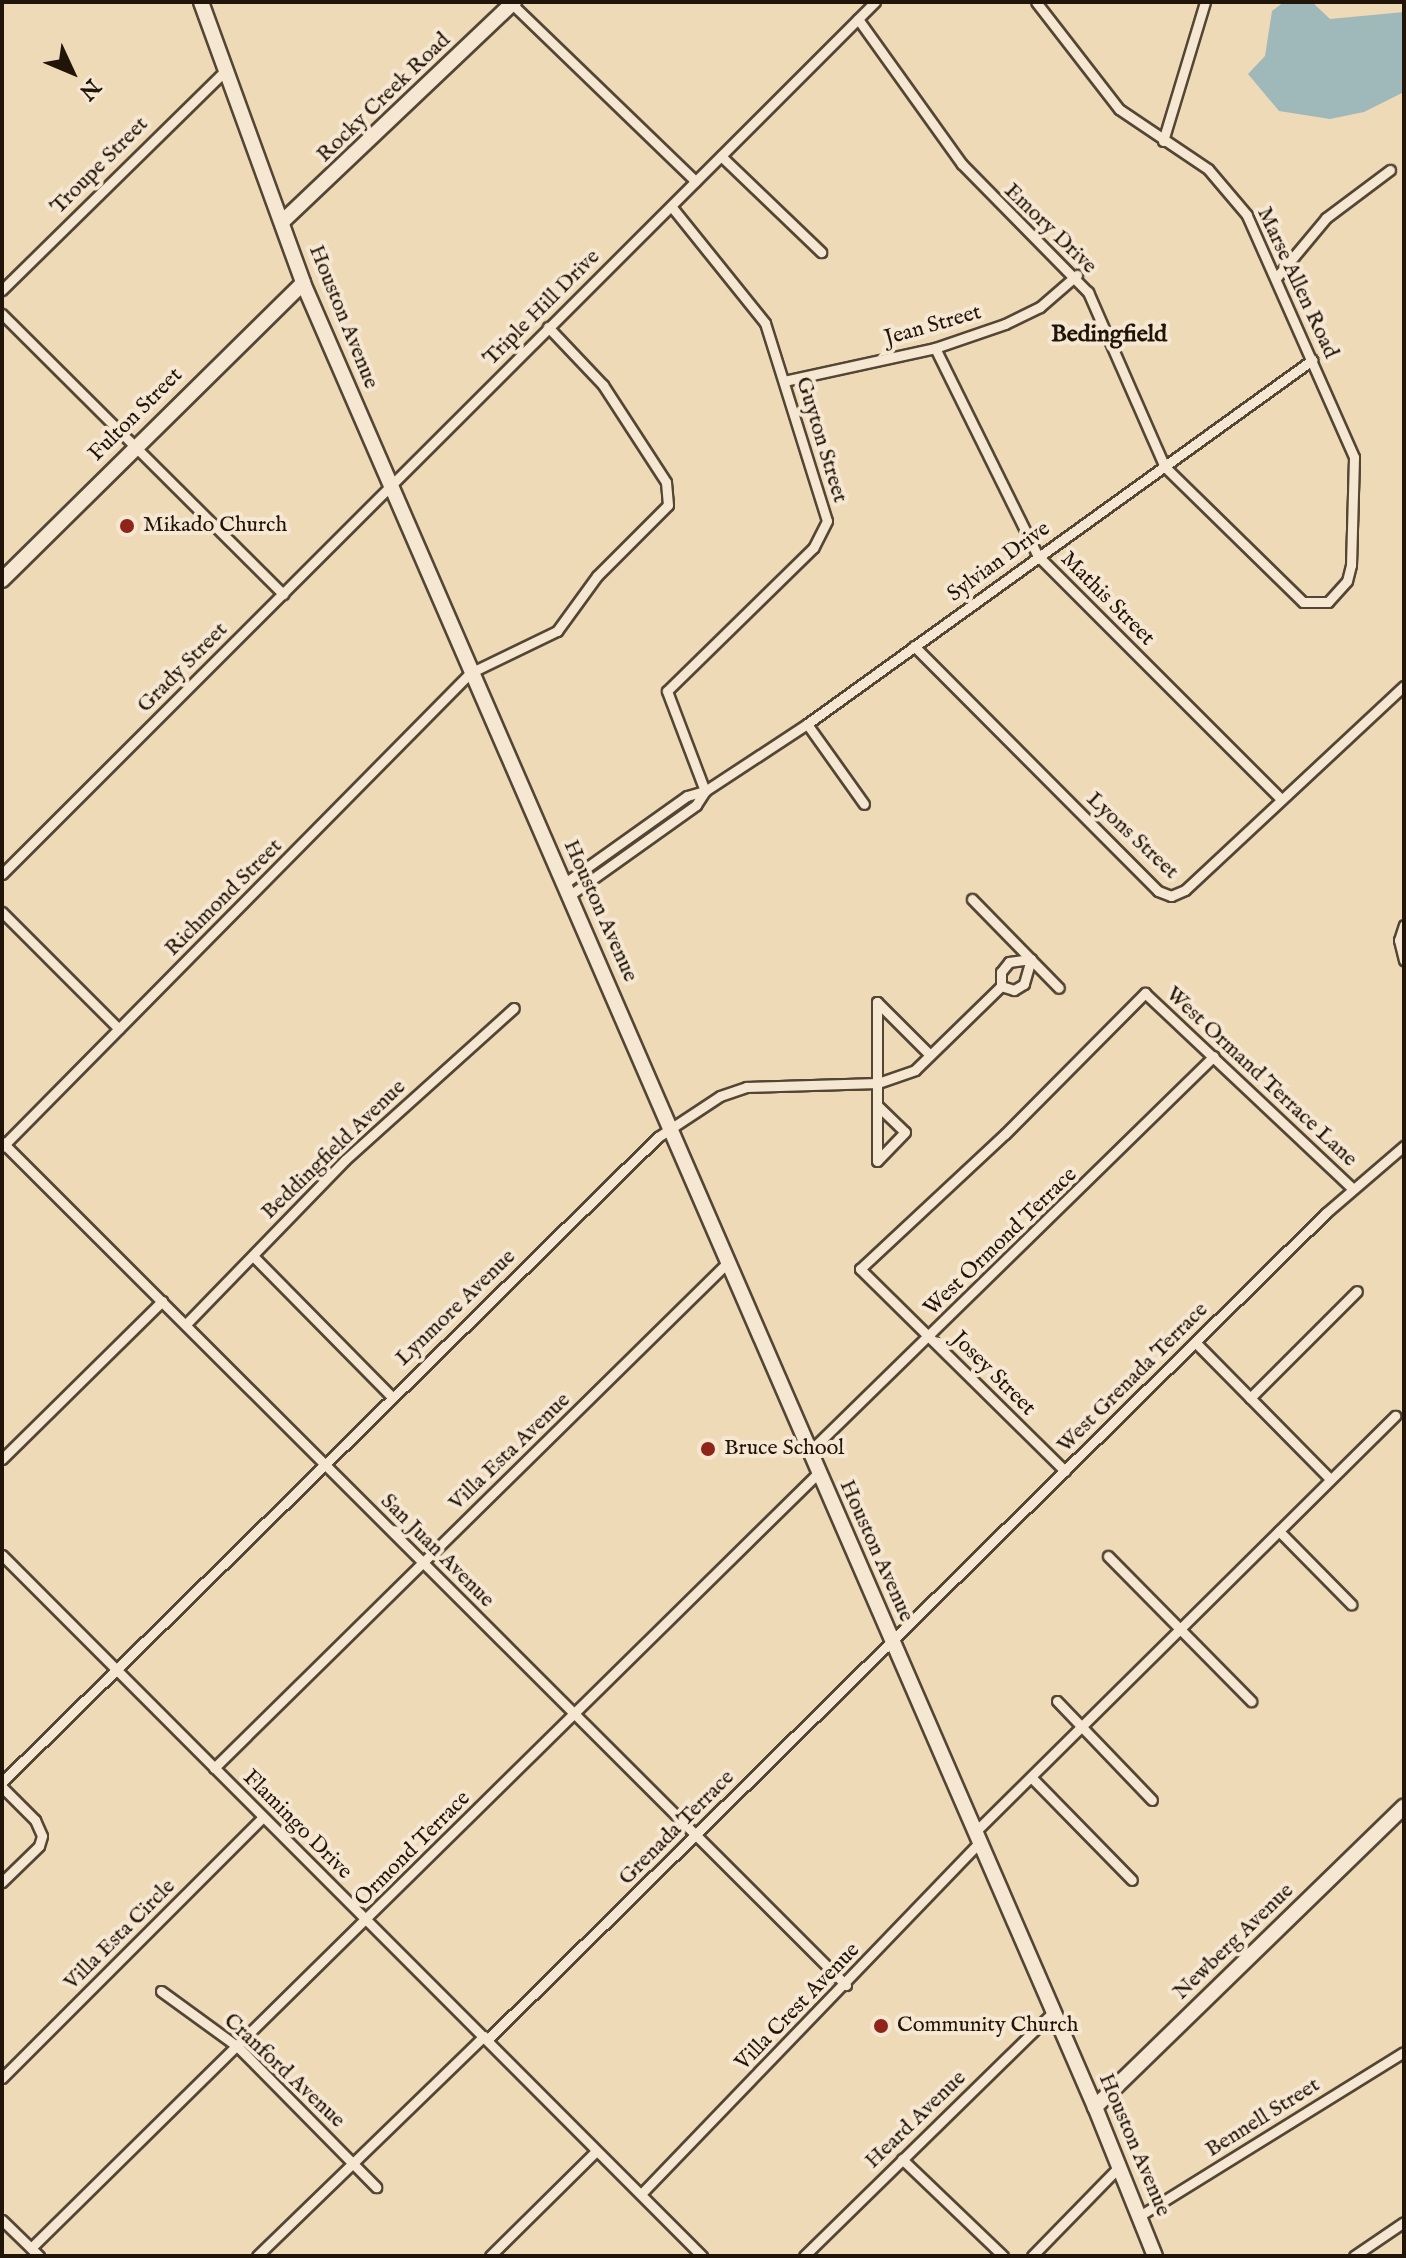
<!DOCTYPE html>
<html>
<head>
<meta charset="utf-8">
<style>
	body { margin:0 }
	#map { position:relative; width:1406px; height:2258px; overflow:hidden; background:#efdab8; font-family:"IM FELL English",serif }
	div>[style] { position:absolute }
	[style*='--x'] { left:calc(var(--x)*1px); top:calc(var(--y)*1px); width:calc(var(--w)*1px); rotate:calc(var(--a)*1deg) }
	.water>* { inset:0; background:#9fb8ba }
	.roads { filter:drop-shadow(2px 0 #544635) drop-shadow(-2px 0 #544635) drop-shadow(0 2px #544635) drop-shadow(0 -2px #544635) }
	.street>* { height:9px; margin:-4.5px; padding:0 4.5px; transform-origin:4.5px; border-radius:4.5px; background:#f5e7d1 }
	.secondary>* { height:14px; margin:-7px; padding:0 7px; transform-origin:7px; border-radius:7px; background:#f5e7d1 }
	.dots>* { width:22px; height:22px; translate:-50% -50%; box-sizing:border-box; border:4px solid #f5e7d1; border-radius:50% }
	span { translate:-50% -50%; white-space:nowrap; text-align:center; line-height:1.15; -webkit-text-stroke:8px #f5e7d1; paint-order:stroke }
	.street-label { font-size:22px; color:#211409 }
	.poi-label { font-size:22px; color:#211409 }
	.left { translate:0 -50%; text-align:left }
	.neighbourhood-label { font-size:24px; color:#211409; font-weight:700 }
	.frame { position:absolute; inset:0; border:4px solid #211409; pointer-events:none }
	.north { position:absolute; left:32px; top:32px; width:80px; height:80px; -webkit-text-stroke:6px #f5e7d1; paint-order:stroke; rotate:134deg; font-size:22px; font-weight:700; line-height:32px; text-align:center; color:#211409 }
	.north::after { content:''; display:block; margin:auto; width:28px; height:36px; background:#211409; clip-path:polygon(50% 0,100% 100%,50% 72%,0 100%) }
</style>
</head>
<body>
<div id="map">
	<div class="water">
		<i style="clip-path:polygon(1284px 2px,1312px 2px,1330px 19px,1404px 12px,1404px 92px,1364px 112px,1330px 119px,1279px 111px,1248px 74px,1265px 56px,1272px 11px)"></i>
	</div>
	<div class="roads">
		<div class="street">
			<i style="--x:512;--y:4;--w:255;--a:44"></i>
			<i style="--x:858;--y:19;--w:178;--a:54.4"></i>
			<i style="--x:962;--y:164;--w:180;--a:45.5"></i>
			<i style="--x:1088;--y:292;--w:191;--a:66.3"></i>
			<i style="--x:1165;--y:467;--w:193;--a:44.4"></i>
			<i style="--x:1303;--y:602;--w:25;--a:0"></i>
			<i style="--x:1328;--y:602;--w:28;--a:-48"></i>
			<i style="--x:1347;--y:581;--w:16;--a:-76"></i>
			<i style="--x:1351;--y:565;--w:108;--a:-88.4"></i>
			<i style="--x:1354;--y:457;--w:265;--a:-113.9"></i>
			<i style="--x:1247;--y:215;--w:60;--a:-130.3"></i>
			<i style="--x:1208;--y:169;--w:107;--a:-146"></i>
			<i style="--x:1119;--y:109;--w:135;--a:-127.8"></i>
			<i style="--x:1163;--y:141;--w:145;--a:-73.2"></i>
			<i style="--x:721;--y:156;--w:139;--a:43.8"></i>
			<i style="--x:671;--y:206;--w:150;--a:51.2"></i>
			<i style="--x:765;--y:323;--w:207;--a:72.6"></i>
			<i style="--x:827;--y:521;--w:30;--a:117"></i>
			<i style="--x:813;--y:548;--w:204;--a:135.6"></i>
			<i style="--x:667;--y:691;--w:107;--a:69.2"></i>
			<i style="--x:1276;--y:278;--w:78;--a:-50.2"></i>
			<i style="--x:1326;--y:218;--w:80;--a:-36.9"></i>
			<i style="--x:2;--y:290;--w:314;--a:-44.5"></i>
			<i style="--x:2;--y:314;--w:397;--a:44.9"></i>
			<i style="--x:935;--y:348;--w:232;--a:63.7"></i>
			<i style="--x:1038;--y:556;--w:344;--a:45"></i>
			<i style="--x:784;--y:381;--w:155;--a:-12.3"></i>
			<i style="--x:935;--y:348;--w:74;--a:-18.9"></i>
			<i style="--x:1005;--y:324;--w:39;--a:-26"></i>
			<i style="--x:1040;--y:307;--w:49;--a:-40.9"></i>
			<i style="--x:914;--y:646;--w:346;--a:45.1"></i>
			<i style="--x:1158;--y:891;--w:14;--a:21"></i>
			<i style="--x:1171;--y:896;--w:15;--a:-23"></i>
			<i style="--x:1185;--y:890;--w:299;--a:-43"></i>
			<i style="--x:807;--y:724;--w:98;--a:54.5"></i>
			<i style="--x:2;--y:874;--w:1234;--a:-44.97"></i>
			<i style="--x:565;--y:883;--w:150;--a:-35.5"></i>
			<i style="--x:687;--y:796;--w:19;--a:-16"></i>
			<i style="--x:705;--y:791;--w:122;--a:-33.3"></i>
			<i style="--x:807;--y:724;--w:623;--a:-35.78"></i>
			<i style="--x:570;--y:895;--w:155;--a:-35.5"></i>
			<i style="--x:696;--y:805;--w:17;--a:-57"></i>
			<i style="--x:972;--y:899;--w:124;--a:45.7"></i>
			<i style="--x:2;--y:912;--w:165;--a:45"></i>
			<i style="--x:1404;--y:925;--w:16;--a:108"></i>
			<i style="--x:1399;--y:940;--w:21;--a:76"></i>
			<i style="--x:878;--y:1106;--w:37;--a:44"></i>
			<i style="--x:905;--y:1132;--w:40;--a:134"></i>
			<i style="--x:877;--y:1161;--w:159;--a:-90"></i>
			<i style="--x:877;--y:1002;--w:75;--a:45"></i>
			<i style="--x:2;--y:1142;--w:1193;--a:44.97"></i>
			<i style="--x:2;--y:1147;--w:666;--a:-45.36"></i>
			<i style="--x:470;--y:673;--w:97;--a:-25.8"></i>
			<i style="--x:557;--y:631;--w:68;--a:-54"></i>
			<i style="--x:597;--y:576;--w:100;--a:-45"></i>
			<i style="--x:668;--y:505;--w:23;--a:-95"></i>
			<i style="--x:666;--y:482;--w:116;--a:-123"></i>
			<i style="--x:603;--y:385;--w:80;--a:-133.5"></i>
			<i style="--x:253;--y:1256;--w:197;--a:45.4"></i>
			<i style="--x:186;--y:1324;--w:228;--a:-45.9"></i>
			<i style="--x:345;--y:1160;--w:227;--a:-42"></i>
			<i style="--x:1195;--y:1342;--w:192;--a:45.4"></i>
			<i style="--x:1250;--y:1398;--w:151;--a:-45"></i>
			<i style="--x:809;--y:1452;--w:566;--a:-44.36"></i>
			<i style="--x:2;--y:1459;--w:225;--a:-44.6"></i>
			<i style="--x:1065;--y:1471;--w:288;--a:-135.4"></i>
			<i style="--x:860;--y:1269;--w:198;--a:-43"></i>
			<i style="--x:1005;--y:1134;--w:199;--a:-45.2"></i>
			<i style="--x:1145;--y:993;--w:284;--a:43.3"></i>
			<i style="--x:1279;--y:1531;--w:103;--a:45.4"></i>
			<i style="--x:2;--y:1555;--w:991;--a:45.04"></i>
			<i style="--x:1108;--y:1556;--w:204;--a:45.4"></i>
			<i style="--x:1057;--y:1701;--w:137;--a:46.2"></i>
			<i style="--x:214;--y:1768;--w:721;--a:-44.55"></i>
			<i style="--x:1031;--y:1777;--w:144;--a:45.6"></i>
			<i style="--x:2;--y:1782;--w:920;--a:-44.52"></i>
			<i style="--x:658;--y:1137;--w:74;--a:-33.5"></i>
			<i style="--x:720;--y:1096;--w:28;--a:-19"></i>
			<i style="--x:746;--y:1087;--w:132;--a:-1.7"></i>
			<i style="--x:878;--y:1083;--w:39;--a:-19"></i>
			<i style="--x:915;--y:1070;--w:120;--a:-44.3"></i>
			<i style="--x:1001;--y:986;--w:14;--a:-90"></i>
			<i style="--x:1001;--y:972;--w:13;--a:-51"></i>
			<i style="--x:1009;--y:962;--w:22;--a:-8"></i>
			<i style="--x:1031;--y:959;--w:26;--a:106"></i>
			<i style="--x:1024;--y:984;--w:12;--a:149"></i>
			<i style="--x:1014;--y:990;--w:14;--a:-163"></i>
			<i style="--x:2;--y:1787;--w:47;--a:45"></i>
			<i style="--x:35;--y:1820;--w:17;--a:66"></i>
			<i style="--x:42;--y:1836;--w:10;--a:107"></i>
			<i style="--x:39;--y:1846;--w:52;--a:135.8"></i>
			<i style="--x:974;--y:1833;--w:593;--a:-44.73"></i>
			<i style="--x:161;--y:1991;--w:95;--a:36"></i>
			<i style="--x:238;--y:2047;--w:197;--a:45.4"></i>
			<i style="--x:487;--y:2040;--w:1178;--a:-44.59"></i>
			<i style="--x:1326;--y:1213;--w:103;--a:-40.7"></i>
			<i style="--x:2;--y:2078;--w:369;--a:-45"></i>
			<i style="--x:902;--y:2159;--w:140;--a:43.8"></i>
			<i style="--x:641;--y:2194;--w:487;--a:-46.1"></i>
			<i style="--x:1141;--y:2215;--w:309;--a:-31.8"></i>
			<i style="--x:2;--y:2220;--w:52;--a:44.2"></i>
			<i style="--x:31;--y:2248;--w:1105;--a:-44.56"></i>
			<i style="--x:257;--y:2256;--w:316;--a:-44.1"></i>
			<i style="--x:490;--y:2256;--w:149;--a:-44.7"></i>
			<i style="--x:804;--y:2256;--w:350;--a:-44.4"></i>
			<i style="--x:1032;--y:2256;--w:124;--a:-45.7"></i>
			<i style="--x:1354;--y:2256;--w:60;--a:-34.2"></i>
		</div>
		<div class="secondary">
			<i style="--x:201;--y:2;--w:299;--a:70"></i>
			<i style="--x:303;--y:283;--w:1989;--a:66.53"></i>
			<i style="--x:1095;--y:2107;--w:161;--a:68.1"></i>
			<i style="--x:282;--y:222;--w:320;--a:-43.5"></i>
			<i style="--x:2;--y:580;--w:423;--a:-44.6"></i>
			<i style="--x:1095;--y:2107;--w:431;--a:-44.2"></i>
		</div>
	</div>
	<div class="dots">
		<i style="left:127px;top:526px;background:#8f2418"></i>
		<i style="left:708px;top:1449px;background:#8f2418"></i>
		<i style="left:881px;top:2026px;background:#8f2418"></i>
	</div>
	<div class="street-label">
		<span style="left:384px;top:98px;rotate:-44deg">Rocky Creek Road</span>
		<span style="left:100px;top:166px;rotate:-45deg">Troupe Street</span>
		<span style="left:1050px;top:229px;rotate:44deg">Emory Drive</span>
		<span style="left:1297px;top:283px;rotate:65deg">Marse Allen Road</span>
		<span style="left:542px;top:308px;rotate:-45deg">Triple Hill Drive</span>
		<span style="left:343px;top:317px;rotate:68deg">Houston Avenue</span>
		<span style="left:933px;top:326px;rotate:-16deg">Jean Street</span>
		<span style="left:136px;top:415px;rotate:-45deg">Fulton Street</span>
		<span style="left:821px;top:440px;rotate:73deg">Guyton Street</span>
		<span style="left:999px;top:562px;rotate:-36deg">Sylvian Drive</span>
		<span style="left:1107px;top:599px;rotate:45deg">Mathis Street</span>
		<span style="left:183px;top:668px;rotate:-45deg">Grady Street</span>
		<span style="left:1132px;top:836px;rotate:43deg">Lyons Street</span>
		<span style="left:224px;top:898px;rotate:-45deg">Richmond Street</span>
		<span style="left:600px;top:911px;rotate:66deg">Houston Avenue</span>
		<span style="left:1261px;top:1077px;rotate:43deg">West Ormand Terrace Lane</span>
		<span style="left:334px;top:1150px;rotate:-44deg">Beddingfield Avenue</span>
		<span style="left:1001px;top:1242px;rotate:-44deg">West Ormond Terrace</span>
		<span style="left:456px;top:1308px;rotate:-44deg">Lynmore Avenue</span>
		<span style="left:993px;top:1374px;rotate:45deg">Josey Street</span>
		<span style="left:1133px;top:1378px;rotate:-45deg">West Grenada Terrace</span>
		<span style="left:510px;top:1452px;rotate:-44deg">Villa Esta Avenue</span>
		<span style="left:437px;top:1551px;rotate:45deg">San Juan Avenue</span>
		<span style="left:876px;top:1551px;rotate:66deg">Houston Avenue</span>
		<span style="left:297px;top:1825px;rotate:45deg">Flamingo Drive</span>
		<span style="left:677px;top:1828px;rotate:-45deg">Grenada Terrace</span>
		<span style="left:413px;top:1849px;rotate:-45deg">Ormond Terrace</span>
		<span style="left:120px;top:1935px;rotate:-45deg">Villa Esta Circle</span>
		<span style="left:1234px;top:1942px;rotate:-44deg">Newberg Avenue</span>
		<span style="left:798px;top:2007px;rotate:-46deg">Villa Crest Avenue</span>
		<span style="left:284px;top:2071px;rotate:43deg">Cranford Avenue</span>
		<span style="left:1263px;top:2118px;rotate:-32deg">Bennell Street</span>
		<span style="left:916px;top:2120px;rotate:-44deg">Heard Avenue</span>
		<span style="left:1134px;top:2145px;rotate:67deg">Houston Avenue</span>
	</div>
	<div class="poi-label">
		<span class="left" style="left:143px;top:526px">Mikado Church</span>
		<span class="left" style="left:724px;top:1449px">Bruce School</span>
		<span class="left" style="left:897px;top:2026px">Community Church</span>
	</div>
	<div class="neighbourhood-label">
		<span style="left:1109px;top:335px">Bedingfield</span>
	</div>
	<div class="frame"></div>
	<div class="north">N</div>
</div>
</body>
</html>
